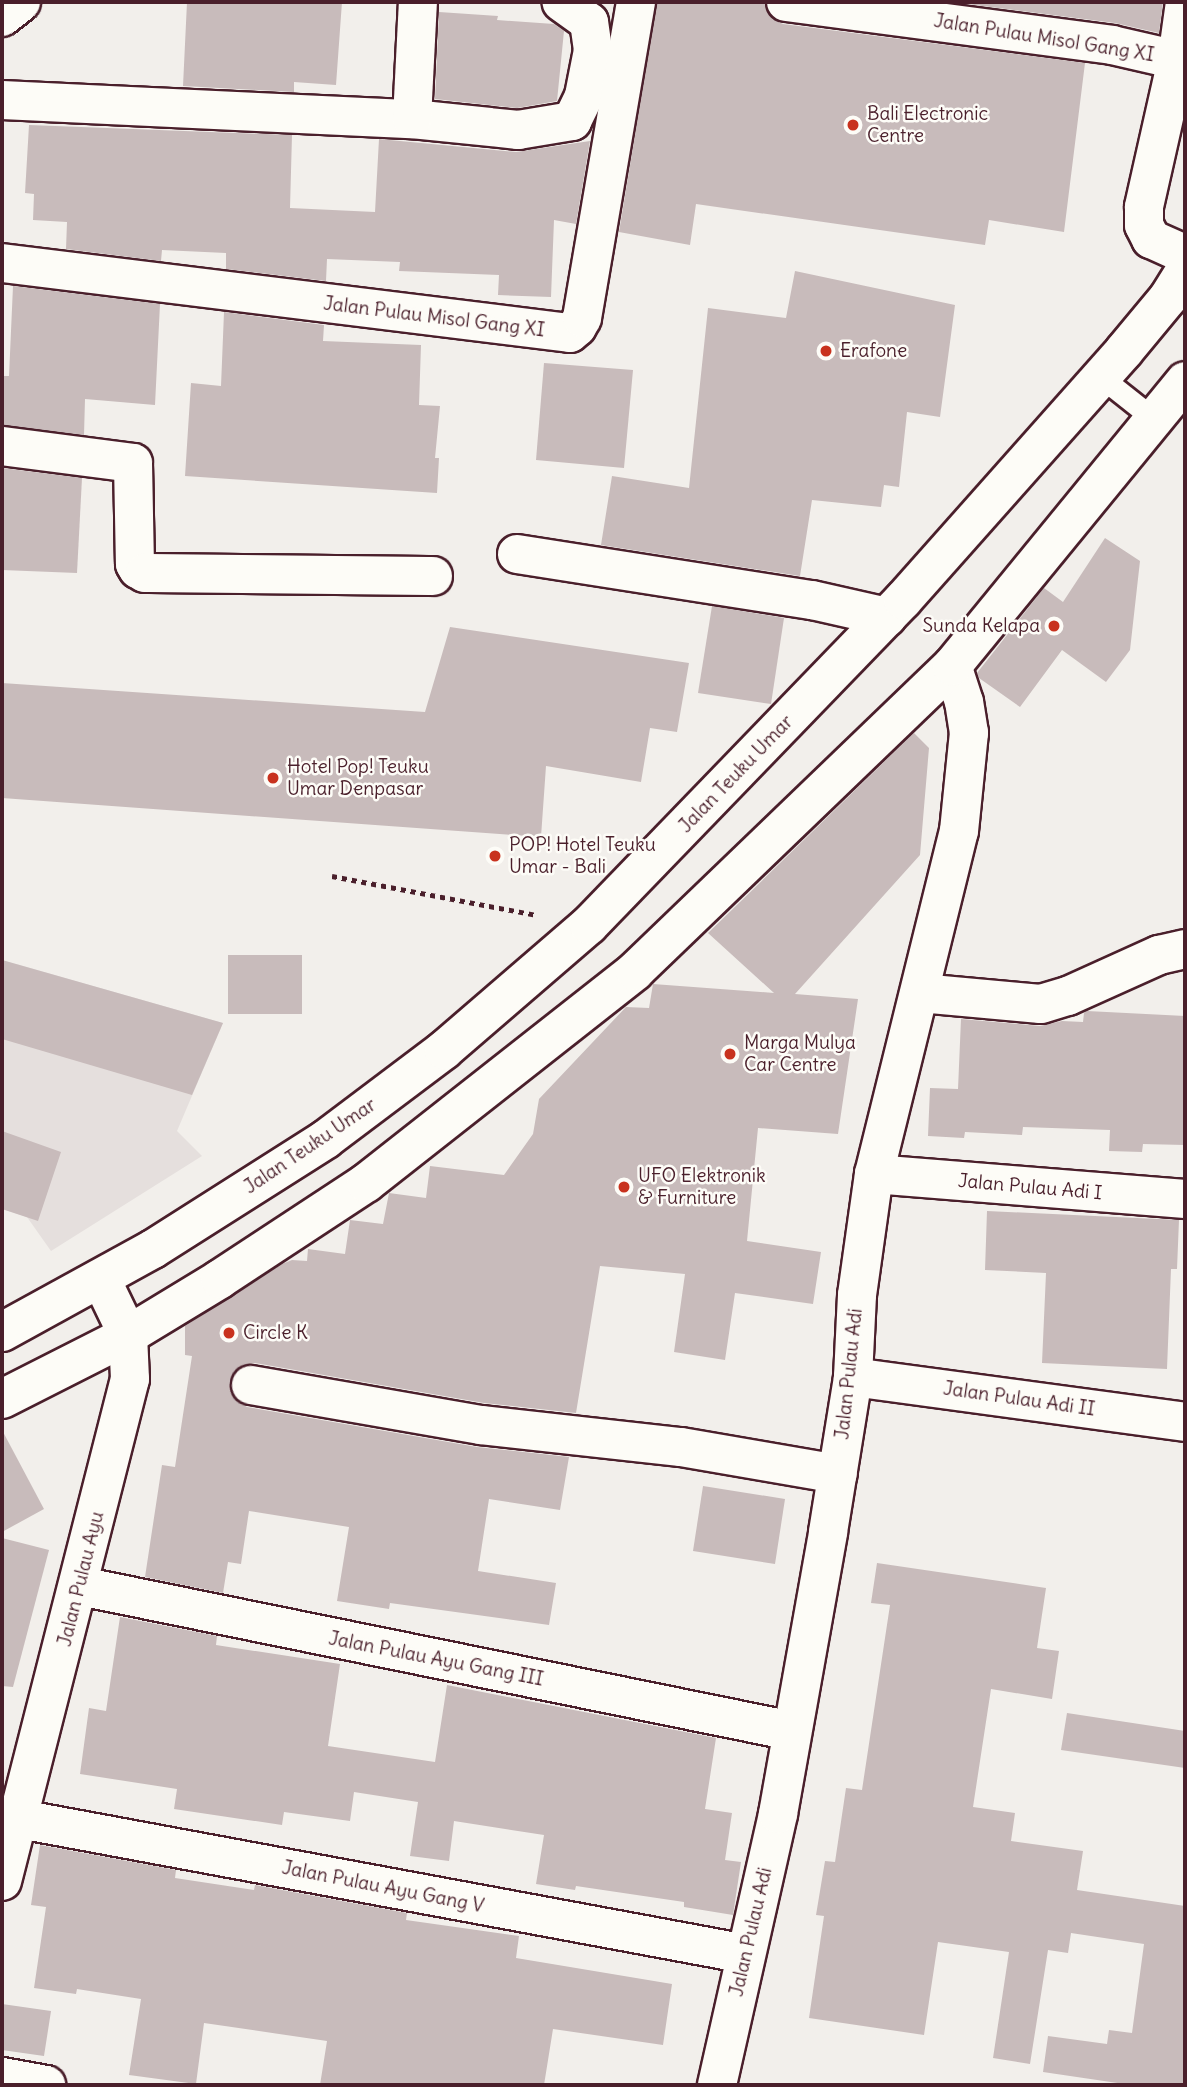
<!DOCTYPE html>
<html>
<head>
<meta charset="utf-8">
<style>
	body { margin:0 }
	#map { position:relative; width:1187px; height:2087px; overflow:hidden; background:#f2efeb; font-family:Delius,sans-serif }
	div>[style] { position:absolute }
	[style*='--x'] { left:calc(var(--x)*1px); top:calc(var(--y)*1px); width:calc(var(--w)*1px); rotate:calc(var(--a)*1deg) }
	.built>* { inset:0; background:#e5dfdd }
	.building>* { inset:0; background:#c8bbbb }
	.path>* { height:4.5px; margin-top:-2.25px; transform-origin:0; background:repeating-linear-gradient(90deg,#4a1f2b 0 5px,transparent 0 10px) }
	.roads { filter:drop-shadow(2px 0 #4a1f2b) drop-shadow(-2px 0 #4a1f2b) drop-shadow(0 2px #4a1f2b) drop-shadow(0 -2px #4a1f2b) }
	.lane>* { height:21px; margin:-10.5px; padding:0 10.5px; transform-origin:10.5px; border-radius:10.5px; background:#fdfcf7 }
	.street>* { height:38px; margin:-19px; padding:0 19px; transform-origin:19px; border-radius:19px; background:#fdfcf7 }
	.secondary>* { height:38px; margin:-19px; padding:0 19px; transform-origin:19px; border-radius:19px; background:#fdfcf7 }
	.dots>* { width:19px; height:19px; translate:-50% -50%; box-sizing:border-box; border:4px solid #fdfcf7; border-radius:50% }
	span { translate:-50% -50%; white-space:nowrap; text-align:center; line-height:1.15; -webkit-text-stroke:5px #fdfcf7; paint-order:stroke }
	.street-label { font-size:19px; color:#4a1f2b }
	.poi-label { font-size:19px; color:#4a1f2b }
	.left { translate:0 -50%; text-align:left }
	.right { translate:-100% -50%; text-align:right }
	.frame { position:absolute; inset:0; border:4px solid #4a1f2b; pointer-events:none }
</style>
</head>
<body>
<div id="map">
	<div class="built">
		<i style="clip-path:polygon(2px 960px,223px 1023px,177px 1131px,202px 1156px,51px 1251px,27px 1217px,2px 1209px)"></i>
	</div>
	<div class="building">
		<i style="clip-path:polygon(187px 2px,342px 2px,336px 85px,294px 82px,294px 92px,183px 86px)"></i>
		<i style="clip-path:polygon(657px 2px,765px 2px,772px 19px,783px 24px,1085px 63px,1064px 232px,989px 220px,985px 245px,696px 204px,690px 245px,619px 232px)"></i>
		<i style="clip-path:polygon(951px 2px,1163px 2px,1159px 33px,1115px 23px)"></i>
		<i style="clip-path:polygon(439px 12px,498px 16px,497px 20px,554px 24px,564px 31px,557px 101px,517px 108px,435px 99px)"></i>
		<i style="clip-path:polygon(29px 125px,292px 135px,290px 208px,375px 212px,379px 139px,516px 152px,590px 141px,576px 224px,554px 220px,551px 297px,498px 295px,499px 275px,399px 271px,400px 262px,327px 259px,326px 281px,226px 269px,226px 253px,162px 250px,161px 261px,66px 249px,67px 222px,33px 220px,34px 194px,25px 193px)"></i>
		<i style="clip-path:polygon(795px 271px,955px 305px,940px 417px,907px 412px,899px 487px,884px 485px,881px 507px,812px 500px,800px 576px,601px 545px,612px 476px,689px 488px,708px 308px,786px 318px)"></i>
		<i style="clip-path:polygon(13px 286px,160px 304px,155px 405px,85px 399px,84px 435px,2px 425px,2px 376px,9px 376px)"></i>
		<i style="clip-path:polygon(224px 312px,324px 325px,323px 341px,421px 345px,419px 405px,440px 406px,435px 458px,439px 458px,437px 493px,185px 476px,191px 383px,221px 386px)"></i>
		<i style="clip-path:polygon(544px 363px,633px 370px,624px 468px,536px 460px)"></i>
		<i style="clip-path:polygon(2px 468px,82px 478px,77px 573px,2px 570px)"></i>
		<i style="clip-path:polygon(1105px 538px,1140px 561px,1130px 650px,1106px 682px,1062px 650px,1020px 707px,979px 678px,977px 673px,1044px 588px,1063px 602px)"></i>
		<i style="clip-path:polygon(712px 606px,784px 618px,771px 704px,698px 693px)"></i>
		<i style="clip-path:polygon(450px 627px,689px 663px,677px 732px,650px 728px,641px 782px,546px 766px,541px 837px,2px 798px,2px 683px,425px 712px)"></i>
		<i style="clip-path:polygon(914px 733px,929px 748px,920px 855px,795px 994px,858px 999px,838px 1134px,758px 1128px,747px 1241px,821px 1252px,813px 1304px,735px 1293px,725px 1360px,674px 1352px,685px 1274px,600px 1266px,576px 1413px,484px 1403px,255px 1363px,243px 1365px,235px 1371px,230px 1381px,231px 1393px,238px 1402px,247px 1407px,477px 1447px,569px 1457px,560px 1510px,489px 1499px,478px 1571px,556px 1583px,549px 1625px,390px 1603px,389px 1609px,337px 1601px,349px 1527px,249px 1511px,241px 1564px,228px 1562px,223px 1593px,145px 1577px,162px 1465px,175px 1467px,192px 1356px,185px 1355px,185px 1326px,282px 1264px,292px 1260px,307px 1261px,308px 1249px,345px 1254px,350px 1220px,383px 1224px,389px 1193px,426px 1198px,430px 1166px,504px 1175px,533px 1134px,539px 1099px,626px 1007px,649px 1008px,653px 984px,774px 993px,708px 933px)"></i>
		<i style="clip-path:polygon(228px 955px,302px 955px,302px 1014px,228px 1014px)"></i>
		<i style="clip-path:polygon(2px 960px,223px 1023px,192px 1095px,2px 1039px)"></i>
		<i style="clip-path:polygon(1087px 1011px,1185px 1016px,1185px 1145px,1143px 1144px,1142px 1152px,1109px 1151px,1110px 1130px,1023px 1127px,1022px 1135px,965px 1132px,964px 1138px,928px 1136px,930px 1088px,958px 1089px,961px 1019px,1040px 1026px,1062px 1021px,1083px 1022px,1084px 1013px)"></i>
		<i style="clip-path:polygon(2px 1131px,61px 1152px,38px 1221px,2px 1209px)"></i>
		<i style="clip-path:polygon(987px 1211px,1179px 1220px,1177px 1269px,1171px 1269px,1167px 1369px,1042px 1363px,1046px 1273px,985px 1270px)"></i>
		<i style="clip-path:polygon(2px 1430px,44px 1509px,2px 1532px)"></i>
		<i style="clip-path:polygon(703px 1486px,785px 1499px,775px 1564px,693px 1551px)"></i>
		<i style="clip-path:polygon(2px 1538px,49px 1550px,13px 1687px,2px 1686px)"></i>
		<i style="clip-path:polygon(877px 1563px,1046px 1588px,1037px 1648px,1059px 1651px,1052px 1699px,991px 1689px,973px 1807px,1015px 1813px,1011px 1841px,1083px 1851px,1077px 1890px,1185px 1906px,1185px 2085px,1131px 2085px,1043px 2072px,1048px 2036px,1107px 2044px,1109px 2030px,1132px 2033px,1144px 1944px,1071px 1933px,1068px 1953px,1048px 1950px,1030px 2064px,993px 2058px,1009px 1952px,938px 1942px,924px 2035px,809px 2018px,824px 1916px,816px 1915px,825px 1861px,835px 1862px,846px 1788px,862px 1790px,890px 1605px,871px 1603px)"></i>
		<i style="clip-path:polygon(120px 1617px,217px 1636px,216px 1645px,340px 1664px,328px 1746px,435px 1762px,447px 1685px,716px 1738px,705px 1809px,732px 1813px,725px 1860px,741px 1862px,733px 1915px,684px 1907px,684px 1902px,576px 1886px,575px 1890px,536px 1884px,544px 1835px,454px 1821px,449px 1861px,410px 1856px,418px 1802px,354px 1792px,350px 1821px,284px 1812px,282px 1825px,174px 1809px,177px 1789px,80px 1774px,89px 1708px,106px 1711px)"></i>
		<i style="clip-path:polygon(1067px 1713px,1185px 1731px,1185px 1768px,1061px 1750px)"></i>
		<i style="clip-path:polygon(40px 1845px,176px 1870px,175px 1878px,254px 1890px,255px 1885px,407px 1913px,406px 1920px,519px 1936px,516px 1958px,672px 1984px,663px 2045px,553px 2029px,544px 2085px,320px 2085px,327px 2041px,204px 2023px,196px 2084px,129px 2075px,141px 1999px,77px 1989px,76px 1994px,34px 1988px,46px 1907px,31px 1905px)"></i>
		<i style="clip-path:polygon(2px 2004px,51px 2011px,44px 2056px,2px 2050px)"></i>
	</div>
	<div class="path">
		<i style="--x:332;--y:876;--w:209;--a:10.8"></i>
	</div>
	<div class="roads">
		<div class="lane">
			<i style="--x:1101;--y:377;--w:68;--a:38.4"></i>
		</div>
		<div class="street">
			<i style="--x:786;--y:2;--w:329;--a:7.5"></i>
			<i style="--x:1112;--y:45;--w:67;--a:13"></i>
			<i style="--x:1185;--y:2;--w:59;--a:97.9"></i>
			<i style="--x:1177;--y:60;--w:151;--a:102.7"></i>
			<i style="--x:1144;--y:207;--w:18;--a:90"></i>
			<i style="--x:1144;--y:225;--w:16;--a:63"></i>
			<i style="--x:1151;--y:239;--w:37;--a:24"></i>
			<i style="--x:2;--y:17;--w:24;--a:-38"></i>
			<i style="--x:2;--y:100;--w:410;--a:2.7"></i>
			<i style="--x:412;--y:119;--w:107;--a:5.9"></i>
			<i style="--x:518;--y:130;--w:55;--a:-9.5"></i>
			<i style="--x:572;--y:121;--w:28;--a:-64"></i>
			<i style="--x:584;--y:96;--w:47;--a:-78.9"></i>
			<i style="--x:593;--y:50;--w:28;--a:-98"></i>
			<i style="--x:589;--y:22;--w:34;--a:-144"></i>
			<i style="--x:412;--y:119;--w:117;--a:-87.1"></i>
			<i style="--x:2;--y:263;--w:572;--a:7.03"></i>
			<i style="--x:570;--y:333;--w:9;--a:-41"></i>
			<i style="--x:577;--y:327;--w:10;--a:-61"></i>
			<i style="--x:582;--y:318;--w:321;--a:-80.3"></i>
			<i style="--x:2;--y:446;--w:132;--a:7.4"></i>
			<i style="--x:133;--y:463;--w:101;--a:88.9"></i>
			<i style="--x:135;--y:564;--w:6;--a:59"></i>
			<i style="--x:138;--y:569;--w:8;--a:30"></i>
			<i style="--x:145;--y:573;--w:288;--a:0.6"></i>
			<i style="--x:517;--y:554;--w:299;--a:8.9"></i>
			<i style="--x:812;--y:600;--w:77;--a:12.8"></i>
			<i style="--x:920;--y:993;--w:121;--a:5.2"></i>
			<i style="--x:1041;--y:1004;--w:28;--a:-17"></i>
			<i style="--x:1068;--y:996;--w:100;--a:-24.3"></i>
			<i style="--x:1159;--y:955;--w:27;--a:-13"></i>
			<i style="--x:874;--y:1174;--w:312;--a:4.6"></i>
			<i style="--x:853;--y:1377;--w:335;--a:7.7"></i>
			<i style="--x:251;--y:1385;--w:233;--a:9.9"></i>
			<i style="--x:481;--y:1425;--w:201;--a:6.3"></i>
			<i style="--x:681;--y:1447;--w:159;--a:9.8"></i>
			<i style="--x:80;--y:1586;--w:727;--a:11.51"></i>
			<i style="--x:20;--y:1819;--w:738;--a:10.53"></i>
			<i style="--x:2;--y:1881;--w:518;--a:-75.7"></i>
			<i style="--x:130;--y:1379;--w:44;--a:-92.6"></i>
			<i style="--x:128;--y:1335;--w:62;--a:-115.7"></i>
			<i style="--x:2;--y:2077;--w:45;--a:10.3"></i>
			<i style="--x:717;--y:2085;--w:278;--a:-77.3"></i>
			<i style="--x:778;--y:1814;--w:286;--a:-79.9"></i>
			<i style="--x:828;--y:1532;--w:157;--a:-80.8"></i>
			<i style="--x:853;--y:1377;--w:82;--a:-87.2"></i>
			<i style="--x:857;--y:1295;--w:122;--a:-82"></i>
			<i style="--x:874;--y:1174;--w:353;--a:-76.1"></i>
			<i style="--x:959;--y:831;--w:99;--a:-84.2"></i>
			<i style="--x:969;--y:733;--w:31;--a:-99"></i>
			<i style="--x:964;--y:702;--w:38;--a:-108"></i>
		</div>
		<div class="secondary">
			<i style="--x:2;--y:1332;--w:172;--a:-28.8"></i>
			<i style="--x:153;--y:1249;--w:205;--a:-32.4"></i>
			<i style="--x:326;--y:1139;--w:148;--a:-37"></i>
			<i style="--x:444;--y:1050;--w:191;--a:-40.8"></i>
			<i style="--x:589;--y:925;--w:452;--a:-46"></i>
			<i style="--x:903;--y:600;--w:333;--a:-48.4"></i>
			<i style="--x:1124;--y:351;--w:69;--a:-50.3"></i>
			<i style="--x:1168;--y:298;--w:32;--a:-58"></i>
			<i style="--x:2;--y:1399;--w:141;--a:-26.9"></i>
			<i style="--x:128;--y:1335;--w:108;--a:-31.3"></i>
			<i style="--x:220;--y:1279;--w:175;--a:-33.3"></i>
			<i style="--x:366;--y:1183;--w:342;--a:-38.2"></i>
			<i style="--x:635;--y:971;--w:440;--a:-43.9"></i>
			<i style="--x:952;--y:666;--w:368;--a:-50.7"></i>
		</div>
	</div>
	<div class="dots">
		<i style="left:853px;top:125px;background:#c8321e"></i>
		<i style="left:826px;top:351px;background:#c8321e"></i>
		<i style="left:1054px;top:626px;background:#c8321e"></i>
		<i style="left:273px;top:778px;background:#c8321e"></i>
		<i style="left:495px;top:856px;background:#c8321e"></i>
		<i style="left:730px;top:1054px;background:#c8321e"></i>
		<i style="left:624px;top:1187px;background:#c8321e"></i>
		<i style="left:229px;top:1333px;background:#c8321e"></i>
	</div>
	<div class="street-label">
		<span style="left:1044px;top:38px;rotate:9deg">Jalan Pulau Misol Gang XI</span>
		<span style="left:434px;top:317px;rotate:7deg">Jalan Pulau Misol Gang XI</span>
		<span style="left:736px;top:774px;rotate:-46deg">Jalan Teuku Umar</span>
		<span style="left:310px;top:1146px;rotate:-34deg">Jalan Teuku Umar</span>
		<span style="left:1030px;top:1187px;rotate:5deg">Jalan Pulau Adi I</span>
		<span style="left:849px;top:1374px;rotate:-84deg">Jalan Pulau Adi</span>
		<span style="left:1019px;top:1399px;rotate:8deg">Jalan Pulau Adi II</span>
		<span style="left:81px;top:1579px;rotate:-76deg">Jalan Pulau Ayu</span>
		<span style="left:436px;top:1659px;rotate:11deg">Jalan Pulau Ayu Gang III</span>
		<span style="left:383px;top:1887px;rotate:11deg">Jalan Pulau Ayu Gang V</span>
		<span style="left:751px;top:1932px;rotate:-77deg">Jalan Pulau Adi</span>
	</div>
	<div class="poi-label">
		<span class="left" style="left:867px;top:125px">Bali Electronic<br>Centre</span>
		<span class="left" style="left:840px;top:351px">Erafone</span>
		<span class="right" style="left:1040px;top:626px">Sunda Kelapa</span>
		<span class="left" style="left:287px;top:778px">Hotel Pop! Teuku<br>Umar Denpasar</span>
		<span class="left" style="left:509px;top:856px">POP! Hotel Teuku<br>Umar - Bali</span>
		<span class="left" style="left:744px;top:1054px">Marga Mulya<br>Car Centre</span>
		<span class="left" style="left:638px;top:1187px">UFO Elektronik<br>&amp; Furniture</span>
		<span class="left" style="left:243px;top:1333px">Circle K</span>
	</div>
	<div class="frame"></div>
</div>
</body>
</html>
